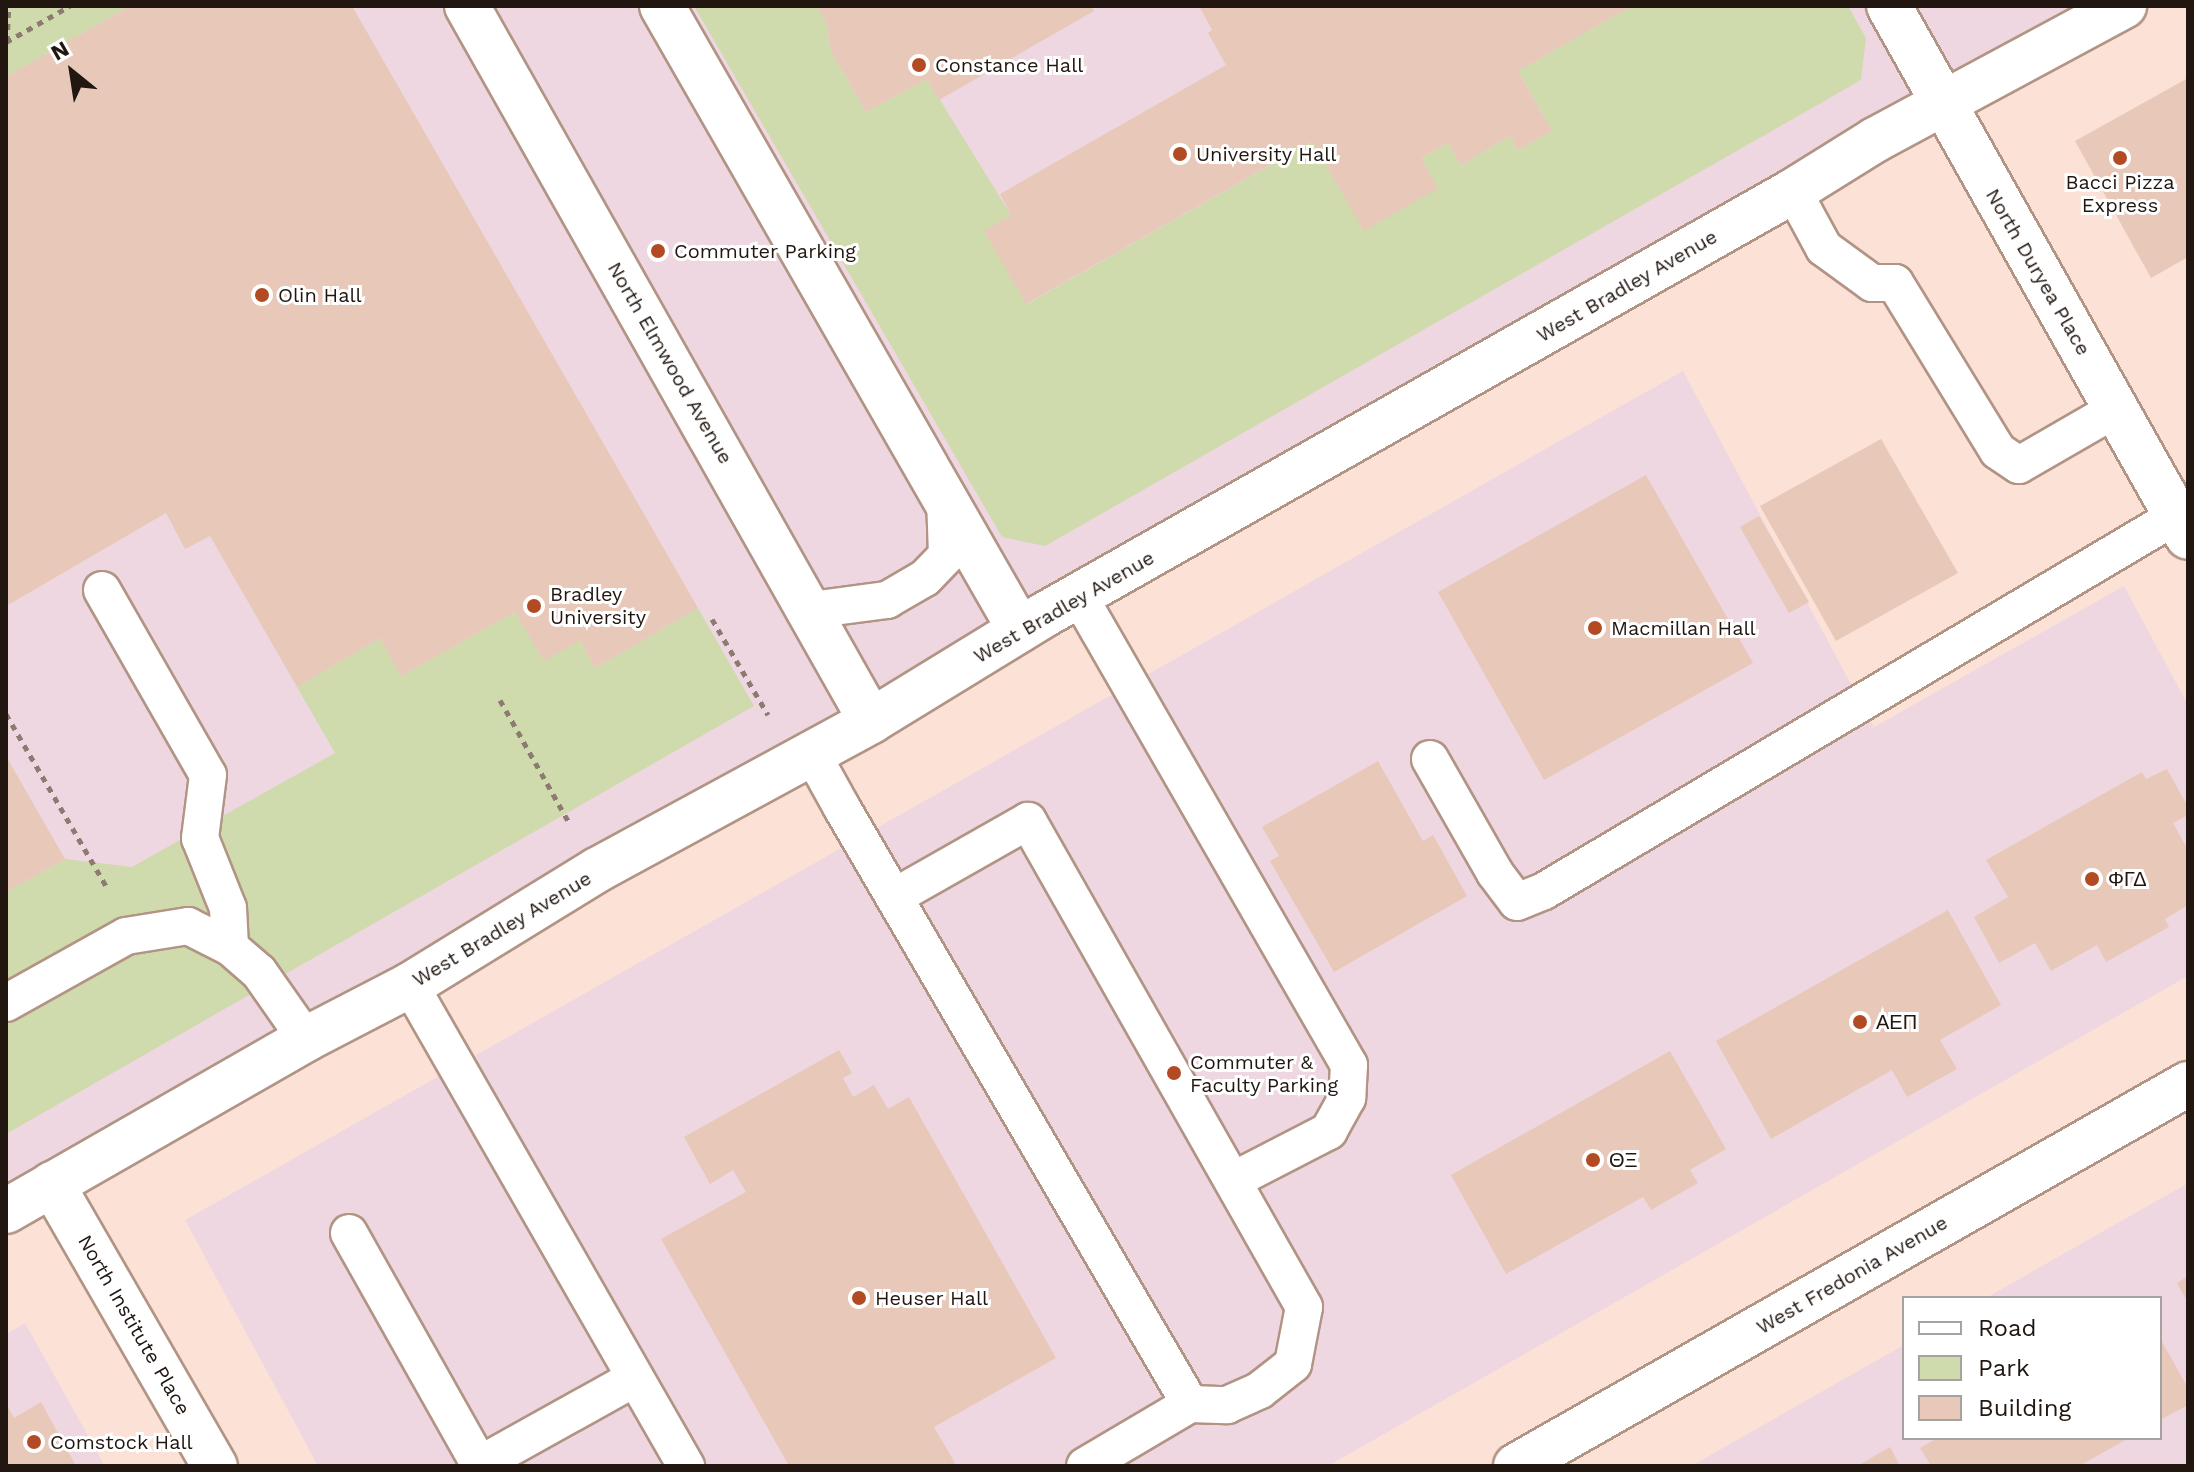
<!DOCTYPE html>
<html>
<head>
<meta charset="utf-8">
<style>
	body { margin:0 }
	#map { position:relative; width:2194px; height:1472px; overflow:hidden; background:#fce2d6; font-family:"Work Sans",sans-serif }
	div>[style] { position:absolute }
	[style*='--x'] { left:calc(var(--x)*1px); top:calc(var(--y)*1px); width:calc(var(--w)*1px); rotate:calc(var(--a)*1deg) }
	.education>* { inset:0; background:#efd7e2 }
	.green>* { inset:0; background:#cfdaad }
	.building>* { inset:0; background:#e8c8b9 }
	.path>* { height:5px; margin-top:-2.5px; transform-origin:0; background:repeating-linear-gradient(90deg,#8d7a71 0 6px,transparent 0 12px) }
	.roads { filter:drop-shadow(2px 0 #b29485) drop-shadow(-2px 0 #b29485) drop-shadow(0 2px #b29485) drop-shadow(0 -2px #b29485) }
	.lane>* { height:36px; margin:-18px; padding:0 18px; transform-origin:18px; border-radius:18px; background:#fff }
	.street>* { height:44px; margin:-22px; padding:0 22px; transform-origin:22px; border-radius:22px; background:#fff }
	.secondary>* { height:44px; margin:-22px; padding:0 22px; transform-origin:22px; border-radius:22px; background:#fff }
	.dots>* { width:22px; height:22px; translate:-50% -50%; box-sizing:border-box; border:4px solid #fff; border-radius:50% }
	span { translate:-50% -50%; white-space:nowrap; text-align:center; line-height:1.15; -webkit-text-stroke:6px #fff; paint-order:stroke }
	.poi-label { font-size:20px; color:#211610 }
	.left { translate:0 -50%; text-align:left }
	.street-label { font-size:20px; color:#211610 }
	.frame { position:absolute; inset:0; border:8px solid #211610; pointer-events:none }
	.legend { position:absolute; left:1902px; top:1296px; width:260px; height:144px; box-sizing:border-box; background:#fff; border:2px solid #a6a29f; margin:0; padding:10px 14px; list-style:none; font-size:24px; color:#211610 }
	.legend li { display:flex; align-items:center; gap:16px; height:40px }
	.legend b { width:40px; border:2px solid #a6a29f }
	.north { position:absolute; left:32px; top:32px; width:80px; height:80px; -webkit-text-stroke:6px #fff; paint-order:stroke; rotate:330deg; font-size:22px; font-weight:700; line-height:32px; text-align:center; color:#211610 }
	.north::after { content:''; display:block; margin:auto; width:28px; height:36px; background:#211610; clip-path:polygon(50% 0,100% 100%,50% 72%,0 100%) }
</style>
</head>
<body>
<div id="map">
	<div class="education">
		<i style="clip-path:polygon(6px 6px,2124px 6px,6px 1211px)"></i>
		<i style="clip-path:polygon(1683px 371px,1874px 727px,2124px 586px,2188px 705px,2188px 976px,1328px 1466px,318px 1466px,185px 1220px)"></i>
		<i style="clip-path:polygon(2188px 1183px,2188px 1466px,1691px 1466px,1904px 1345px,1904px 1438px,2160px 1438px,2160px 1298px,1986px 1298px)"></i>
		<i style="clip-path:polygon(25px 1323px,105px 1466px,6px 1466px,6px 1334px)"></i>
	</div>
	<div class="green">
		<i style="clip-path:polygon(6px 6px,130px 6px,6px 77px)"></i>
		<i style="clip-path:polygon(694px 6px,821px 6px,818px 8px,827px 25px,831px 51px,866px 112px,927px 79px,1011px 215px,1027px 304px,1312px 141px,1364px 230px,1421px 158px,1448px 143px,1461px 165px,1510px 136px,1518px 150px,1552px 131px,1518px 71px,1632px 6px,1848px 6px,1866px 38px,1861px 80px,1045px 546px,1002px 537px)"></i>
		<i style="clip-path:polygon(698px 608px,754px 706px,6px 1134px,6px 892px,65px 859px,132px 867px,335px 753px,297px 687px,380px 638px,401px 676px,515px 612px,544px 660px,580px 640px,595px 668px)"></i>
	</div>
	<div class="building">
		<i style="clip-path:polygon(130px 6px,352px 6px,698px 608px,595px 668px,580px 640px,544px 661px,515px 612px,401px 676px,380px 638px,297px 687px,210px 536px,185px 549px,166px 513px,8px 605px,6px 77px)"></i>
		<i style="clip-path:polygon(821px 6px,1091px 6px,1094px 11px,939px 100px,927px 79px,866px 112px,831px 51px,827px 25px,818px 8px)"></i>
		<i style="clip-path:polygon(1199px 6px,1632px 6px,1518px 71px,1552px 131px,1518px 150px,1510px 136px,1461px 165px,1448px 143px,1421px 158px,1438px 188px,1364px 231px,1312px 141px,1026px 304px,984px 231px,1011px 215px,1000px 194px,1226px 65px,1208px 33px,1212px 30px)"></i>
		<i style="clip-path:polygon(2188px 78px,2188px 257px,2151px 278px,2075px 141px)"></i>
		<i style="clip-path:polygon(1881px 439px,1958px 573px,1836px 641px,1760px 506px)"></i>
		<i style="clip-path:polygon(1646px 475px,1753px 663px,1544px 780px,1438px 592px)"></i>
		<i style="clip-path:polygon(1759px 516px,1809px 602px,1789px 613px,1740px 527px)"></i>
		<i style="clip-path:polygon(6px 756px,65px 859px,6px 892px)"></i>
		<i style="clip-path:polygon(1378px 761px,1423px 841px,1433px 835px,1467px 896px,1334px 972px,1270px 861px,1279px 856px,1262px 827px)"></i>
		<i style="clip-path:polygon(2167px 769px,2188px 807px,2188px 815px,2173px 823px,2188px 850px,2188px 905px,2165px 919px,2169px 927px,2106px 962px,2097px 945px,2051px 971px,2035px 943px,1999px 963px,1974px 917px,2008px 897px,1986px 860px,2142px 772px,2146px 779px)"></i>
		<i style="clip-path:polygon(1948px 910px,2001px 1005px,1940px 1040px,1957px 1069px,1907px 1097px,1892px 1070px,1771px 1139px,1716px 1041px)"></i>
		<i style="clip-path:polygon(839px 1050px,852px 1073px,843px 1078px,853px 1097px,874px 1085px,888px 1109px,909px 1097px,1056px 1358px,934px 1427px,955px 1463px,949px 1466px,789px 1466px,661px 1239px,746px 1192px,733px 1170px,710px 1184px,684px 1137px)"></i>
		<i style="clip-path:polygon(1670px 1051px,1726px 1149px,1690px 1170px,1698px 1183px,1651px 1210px,1643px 1197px,1506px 1274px,1451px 1175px)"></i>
		<i style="clip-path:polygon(2188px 1276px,2188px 1303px,2177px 1283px)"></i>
		<i style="clip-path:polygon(2160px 1338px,2188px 1388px,2188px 1405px,2160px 1420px)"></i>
		<i style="clip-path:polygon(41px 1402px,76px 1466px,6px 1466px,6px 1403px,14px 1418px)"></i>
		<i style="clip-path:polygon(1937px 1438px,2129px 1438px,2079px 1466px,1931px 1466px,1920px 1448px)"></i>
		<i style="clip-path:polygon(1890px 1447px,1900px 1466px,1857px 1466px)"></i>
	</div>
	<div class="path">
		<i style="--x:7;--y:41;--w:35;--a:-87"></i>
		<i style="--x:6;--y:42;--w:73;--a:-29.4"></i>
		<i style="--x:712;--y:619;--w:111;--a:59.7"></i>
		<i style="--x:500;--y:700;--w:142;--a:60.6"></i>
		<i style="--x:6;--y:714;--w:203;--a:59.8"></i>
	</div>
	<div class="roads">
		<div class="lane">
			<i style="--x:1793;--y:191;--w:65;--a:61.5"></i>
			<i style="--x:1824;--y:248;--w:59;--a:36.1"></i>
			<i style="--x:1872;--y:283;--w:23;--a:0"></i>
			<i style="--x:1895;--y:283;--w:197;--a:58.5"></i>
			<i style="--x:1998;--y:451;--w:25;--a:34"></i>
			<i style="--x:2019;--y:465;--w:112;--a:-30"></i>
			<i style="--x:102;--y:590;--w:213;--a:60.2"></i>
			<i style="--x:208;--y:775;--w:64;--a:97.2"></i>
			<i style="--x:200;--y:838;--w:75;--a:68.2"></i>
			<i style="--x:228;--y:908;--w:39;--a:87"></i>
			<i style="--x:1080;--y:598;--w:539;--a:60.06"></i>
			<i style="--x:1349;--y:1065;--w:33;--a:93"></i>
			<i style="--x:1347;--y:1098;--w:38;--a:119"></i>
			<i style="--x:1329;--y:1131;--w:107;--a:152.7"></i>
			<i style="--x:811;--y:610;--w:77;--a:-7.5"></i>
			<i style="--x:887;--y:600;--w:44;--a:-30.1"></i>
			<i style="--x:925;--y:578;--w:32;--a:-46"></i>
			<i style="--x:947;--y:555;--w:58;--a:-92"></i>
			<i style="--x:811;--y:752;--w:64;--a:61"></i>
			<i style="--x:842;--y:808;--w:690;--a:59.72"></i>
			<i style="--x:1190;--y:1404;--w:37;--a:2"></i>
			<i style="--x:1227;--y:1405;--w:36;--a:-24"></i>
			<i style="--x:1260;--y:1390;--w:42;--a:-38.2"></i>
			<i style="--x:1293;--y:1364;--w:58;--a:-79.1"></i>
			<i style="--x:1304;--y:1307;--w:559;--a:-119.59"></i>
			<i style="--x:1028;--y:821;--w:154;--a:150.4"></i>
			<i style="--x:1430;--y:759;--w:131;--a:60.3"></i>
			<i style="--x:1495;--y:873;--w:36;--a:53"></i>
			<i style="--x:1517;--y:902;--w:29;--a:-22"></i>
			<i style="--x:1544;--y:891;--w:735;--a:-30.68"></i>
			<i style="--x:410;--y:985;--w:555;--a:60.15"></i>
			<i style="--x:6;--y:1003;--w:137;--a:-29.2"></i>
			<i style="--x:126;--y:936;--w:63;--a:-9.2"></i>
			<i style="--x:188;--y:926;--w:47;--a:26.6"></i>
			<i style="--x:230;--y:947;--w:38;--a:41"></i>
			<i style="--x:259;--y:972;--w:82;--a:55"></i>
			<i style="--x:349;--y:1233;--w:265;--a:60.6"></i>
			<i style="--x:477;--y:1466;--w:181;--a:-29.1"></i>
			<i style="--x:1085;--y:1466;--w:122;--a:-30.6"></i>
		</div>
		<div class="street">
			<i style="--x:467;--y:6;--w:821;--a:60.53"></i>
			<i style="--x:662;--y:6;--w:719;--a:60.16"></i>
			<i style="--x:1889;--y:6;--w:609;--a:60.62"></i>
			<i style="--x:52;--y:1184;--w:326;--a:60"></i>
			<i style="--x:1516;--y:1466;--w:773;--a:-29.62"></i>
		</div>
		<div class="secondary">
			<i style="--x:6;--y:1211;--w:346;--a:-29.8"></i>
			<i style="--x:306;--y:1039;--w:117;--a:-27.4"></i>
			<i style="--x:410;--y:985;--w:220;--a:-31.6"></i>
			<i style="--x:597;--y:870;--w:312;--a:-28.5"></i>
			<i style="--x:871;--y:721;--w:203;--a:-31.5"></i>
			<i style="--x:1044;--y:615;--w:861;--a:-29.51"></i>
			<i style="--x:1793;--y:191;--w:97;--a:-31.9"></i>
			<i style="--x:1875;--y:140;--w:283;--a:-28.3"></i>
		</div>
	</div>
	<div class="dots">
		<i style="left:919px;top:65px;background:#b24b24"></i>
		<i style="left:1180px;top:154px;background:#b24b24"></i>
		<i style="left:2120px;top:158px;background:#b24b24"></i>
		<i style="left:658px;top:251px;background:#b24b24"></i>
		<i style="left:262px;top:295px;background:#b24b24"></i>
		<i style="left:534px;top:606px;background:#b24b24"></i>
		<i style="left:1595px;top:628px;background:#b24b24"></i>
		<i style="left:2092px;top:879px;background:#b24b24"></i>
		<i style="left:1860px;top:1022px;background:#b24b24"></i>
		<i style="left:1174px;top:1073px;background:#b24b24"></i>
		<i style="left:1593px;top:1160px;background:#b24b24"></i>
		<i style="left:859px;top:1298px;background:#b24b24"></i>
		<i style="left:34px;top:1442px;background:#b24b24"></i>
	</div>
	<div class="poi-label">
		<span class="left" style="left:935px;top:65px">Constance Hall</span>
		<span class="left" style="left:1196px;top:154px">University Hall</span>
		<span style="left:2120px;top:194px">Bacci Pizza<br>Express</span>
		<span class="left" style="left:674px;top:251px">Commuter Parking</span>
		<span class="left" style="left:278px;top:295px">Olin Hall</span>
		<span class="left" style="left:550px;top:606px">Bradley<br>University</span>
		<span class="left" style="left:1611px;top:628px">Macmillan Hall</span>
		<span class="left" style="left:2108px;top:879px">ΦΓΔ</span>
		<span class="left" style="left:1876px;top:1022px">ΑΕΠ</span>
		<span class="left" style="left:1190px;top:1074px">Commuter &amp;<br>Faculty Parking</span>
		<span class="left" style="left:1609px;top:1160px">ΘΞ</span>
		<span class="left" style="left:875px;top:1298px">Heuser Hall</span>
		<span class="left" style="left:50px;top:1442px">Comstock Hall</span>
	</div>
	<div class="street-label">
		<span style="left:2038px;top:272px;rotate:60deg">North Duryea Place</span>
		<span style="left:1627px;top:286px;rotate:-30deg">West Bradley Avenue</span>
		<span style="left:670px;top:363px;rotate:60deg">North Elmwood Avenue</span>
		<span style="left:1064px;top:607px;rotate:-30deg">West Bradley Avenue</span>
		<span style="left:502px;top:929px;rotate:-31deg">West Bradley Avenue</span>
		<span style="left:1852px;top:1275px;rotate:-30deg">West Fredonia Avenue</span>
		<span style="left:134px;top:1325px;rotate:60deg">North Institute Place</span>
	</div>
	<div class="frame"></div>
	<ul class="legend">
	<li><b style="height:10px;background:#fff"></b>Road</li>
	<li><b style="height:22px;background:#cfdaad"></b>Park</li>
	<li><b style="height:22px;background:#e8c8b9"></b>Building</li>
	</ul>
	<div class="north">N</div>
</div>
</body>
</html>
